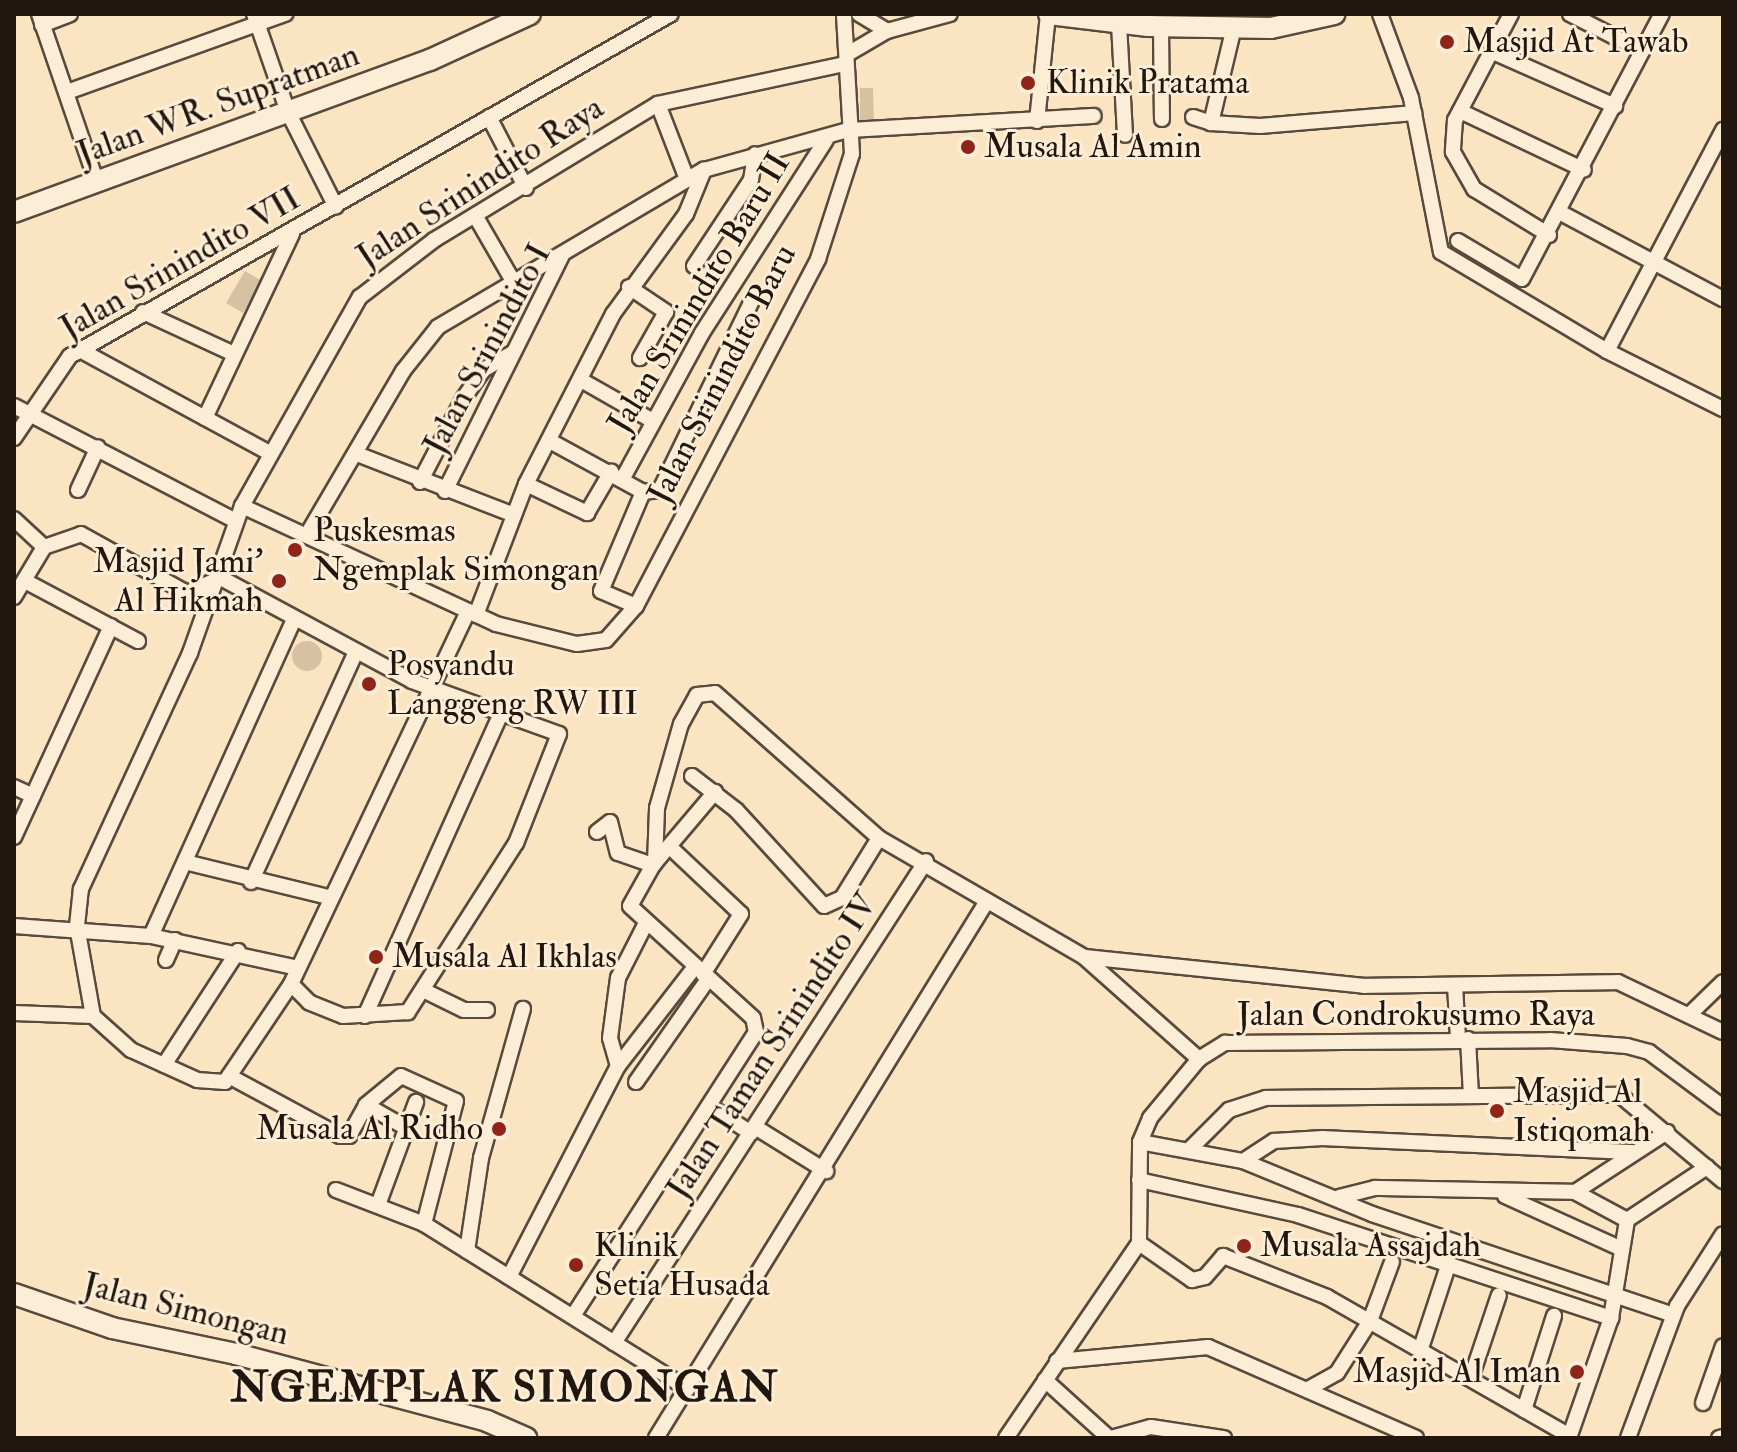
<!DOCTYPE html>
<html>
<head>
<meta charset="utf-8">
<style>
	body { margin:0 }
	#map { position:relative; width:1737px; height:1452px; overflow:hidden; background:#fbe4c1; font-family:"IM FELL Double Pica",serif }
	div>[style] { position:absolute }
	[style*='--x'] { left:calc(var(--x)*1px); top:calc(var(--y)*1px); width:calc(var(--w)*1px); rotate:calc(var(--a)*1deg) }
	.green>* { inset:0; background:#d6c1a3 }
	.round { border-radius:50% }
	.roads { filter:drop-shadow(2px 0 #584a3c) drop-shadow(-2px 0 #584a3c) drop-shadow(0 2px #584a3c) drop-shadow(0 -2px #584a3c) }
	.minor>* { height:14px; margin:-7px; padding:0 7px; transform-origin:7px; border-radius:7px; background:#fcedd7 }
	.secondary>* { height:20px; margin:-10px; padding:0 10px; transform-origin:10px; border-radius:10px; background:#fcedd7 }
	.dots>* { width:22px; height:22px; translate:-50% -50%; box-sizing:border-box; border:4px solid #fcedd7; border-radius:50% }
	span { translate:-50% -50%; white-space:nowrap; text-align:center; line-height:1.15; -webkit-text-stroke:6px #fcedd7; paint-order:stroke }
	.poi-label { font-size:34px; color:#22170f }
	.left { translate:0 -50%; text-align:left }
	.right { translate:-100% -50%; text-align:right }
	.street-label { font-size:34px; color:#22170f }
	.district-label { font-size:42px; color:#22170f; font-weight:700; letter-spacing:2px }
	.frame { position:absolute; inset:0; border:16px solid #22170f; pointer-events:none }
</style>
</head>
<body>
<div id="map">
	<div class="green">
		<i style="clip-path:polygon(860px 88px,873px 88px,874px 125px,860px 126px)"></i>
		<i style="clip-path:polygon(245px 271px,262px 281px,243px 313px,226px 303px)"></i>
		<i class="round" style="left:292px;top:641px;width:30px;height:30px"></i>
	</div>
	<div class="roads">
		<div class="minor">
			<i style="--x:39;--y:14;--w:179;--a:71.1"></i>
			<i style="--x:254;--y:14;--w:104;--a:70.9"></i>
			<i style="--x:288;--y:112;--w:106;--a:63.2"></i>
			<i style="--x:859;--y:14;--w:33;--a:31"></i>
			<i style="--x:1380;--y:14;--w:90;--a:69.7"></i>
			<i style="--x:1411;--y:98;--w:157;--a:79"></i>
			<i style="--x:1441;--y:252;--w:193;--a:30.8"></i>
			<i style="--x:1607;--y:351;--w:130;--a:26.6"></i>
			<i style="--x:1511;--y:14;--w:120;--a:117.8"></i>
			<i style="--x:1455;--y:120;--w:32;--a:94"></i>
			<i style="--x:1453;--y:152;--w:43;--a:60.4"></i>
			<i style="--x:1474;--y:189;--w:88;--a:31.5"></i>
			<i style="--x:1570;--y:14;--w:81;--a:27.2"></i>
			<i style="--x:1119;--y:24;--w:111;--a:86.9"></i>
			<i style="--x:42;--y:25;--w:30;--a:-21"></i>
			<i style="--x:1161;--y:27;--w:92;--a:89.4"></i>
			<i style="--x:1234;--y:27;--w:99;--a:103.5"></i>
			<i style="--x:1211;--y:123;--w:49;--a:3.5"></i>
			<i style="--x:1260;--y:126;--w:155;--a:-4.8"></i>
			<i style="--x:1491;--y:51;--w:136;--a:23.9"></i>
			<i style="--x:851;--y:52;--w:42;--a:-30.3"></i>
			<i style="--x:887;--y:31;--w:65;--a:-15.1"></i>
			<i style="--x:67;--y:92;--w:232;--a:-19.7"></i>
			<i style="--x:658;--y:104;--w:80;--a:68.9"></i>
			<i style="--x:1460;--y:111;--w:137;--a:25.4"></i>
			<i style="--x:489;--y:117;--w:80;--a:62.5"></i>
			<i style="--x:1193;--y:117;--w:19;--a:18"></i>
			<i style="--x:1037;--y:121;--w:108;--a:-84.1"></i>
			<i style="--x:1563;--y:214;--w:181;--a:28"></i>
			<i style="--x:476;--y:217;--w:74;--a:60"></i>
			<i style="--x:1458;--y:241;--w:74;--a:30.7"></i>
			<i style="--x:1522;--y:279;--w:300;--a:-62.2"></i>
			<i style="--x:694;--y:266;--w:103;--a:-56.5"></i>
			<i style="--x:751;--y:180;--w:26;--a:-81"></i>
			<i style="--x:629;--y:287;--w:45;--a:34"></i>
			<i style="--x:666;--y:312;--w:53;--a:119.5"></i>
			<i style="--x:143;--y:312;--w:100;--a:24.8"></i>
			<i style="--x:80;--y:350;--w:216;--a:28.5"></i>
			<i style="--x:1607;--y:351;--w:250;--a:-62.3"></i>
			<i style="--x:581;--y:380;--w:83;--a:29.7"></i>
			<i style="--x:14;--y:406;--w:250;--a:27.4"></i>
			<i style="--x:205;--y:418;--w:204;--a:-64.7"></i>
			<i style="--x:14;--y:438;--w:99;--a:-55.7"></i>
			<i style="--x:70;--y:356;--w:691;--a:-29.64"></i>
			<i style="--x:550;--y:441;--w:106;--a:28.7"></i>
			<i style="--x:357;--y:454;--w:168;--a:21.2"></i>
			<i style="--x:623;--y:478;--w:165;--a:-61.4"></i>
			<i style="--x:702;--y:333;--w:229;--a:-57.3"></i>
			<i style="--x:420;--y:482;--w:93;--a:-62.6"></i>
			<i style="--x:463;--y:399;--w:35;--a:-55"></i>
			<i style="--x:483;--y:370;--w:34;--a:-30"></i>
			<i style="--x:526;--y:484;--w:68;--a:25.4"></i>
			<i style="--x:587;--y:513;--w:48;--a:-59.7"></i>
			<i style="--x:78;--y:490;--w:47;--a:-65.1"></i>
			<i style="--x:445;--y:491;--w:263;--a:-63.6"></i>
			<i style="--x:242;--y:506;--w:280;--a:24.9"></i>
			<i style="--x:496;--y:624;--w:83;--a:13.9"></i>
			<i style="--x:577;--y:644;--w:29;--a:-8"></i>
			<i style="--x:606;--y:640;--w:45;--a:-48.6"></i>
			<i style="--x:636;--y:606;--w:392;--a:-62.3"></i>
			<i style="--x:818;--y:259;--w:110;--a:-72.1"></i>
			<i style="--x:852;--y:154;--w:140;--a:-93.3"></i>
			<i style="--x:14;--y:519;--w:41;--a:43"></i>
			<i style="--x:44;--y:547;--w:39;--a:-19"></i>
			<i style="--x:81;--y:534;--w:121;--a:29.1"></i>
			<i style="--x:187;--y:593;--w:37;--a:-24"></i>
			<i style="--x:308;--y:533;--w:188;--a:-59.6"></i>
			<i style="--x:403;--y:371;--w:56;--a:-51.5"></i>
			<i style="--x:438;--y:327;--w:309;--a:-30.6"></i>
			<i style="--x:704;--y:170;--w:149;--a:-15.5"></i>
			<i style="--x:848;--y:130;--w:246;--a:-3.3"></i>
			<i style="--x:221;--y:578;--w:217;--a:28.3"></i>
			<i style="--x:412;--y:681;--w:156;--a:19.8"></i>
			<i style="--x:559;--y:734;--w:117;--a:111.5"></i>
			<i style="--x:516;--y:843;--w:201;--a:122.6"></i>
			<i style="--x:408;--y:1012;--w:65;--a:176.5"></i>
			<i style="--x:343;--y:1016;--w:37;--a:-158"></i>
			<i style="--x:309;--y:1002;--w:25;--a:-135"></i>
			<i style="--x:25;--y:581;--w:128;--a:28"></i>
			<i style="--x:14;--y:597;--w:58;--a:-59"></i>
			<i style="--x:636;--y:606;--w:38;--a:-157"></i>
			<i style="--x:601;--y:591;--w:108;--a:-67"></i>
			<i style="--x:643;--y:492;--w:17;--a:-7"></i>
			<i style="--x:660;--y:490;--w:216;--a:-64.1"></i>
			<i style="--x:476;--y:615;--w:140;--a:-69.1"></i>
			<i style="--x:526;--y:484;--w:191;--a:-62.9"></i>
			<i style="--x:613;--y:314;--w:124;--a:-53.9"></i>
			<i style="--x:686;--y:214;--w:48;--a:-67.8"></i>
			<i style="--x:692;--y:776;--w:56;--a:37.7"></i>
			<i style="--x:736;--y:810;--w:130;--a:47.5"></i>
			<i style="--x:824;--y:906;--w:20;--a:-24"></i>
			<i style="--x:842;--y:898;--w:70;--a:-58.3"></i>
			<i style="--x:14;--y:787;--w:21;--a:25"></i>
			<i style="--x:597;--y:832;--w:16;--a:-38"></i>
			<i style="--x:610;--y:822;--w:32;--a:76"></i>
			<i style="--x:618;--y:853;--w:37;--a:19"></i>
			<i style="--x:14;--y:837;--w:232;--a:-65.3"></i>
			<i style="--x:671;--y:848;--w:96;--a:43.3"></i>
			<i style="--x:741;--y:914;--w:71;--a:122.3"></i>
			<i style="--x:185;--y:862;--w:148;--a:13.7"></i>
			<i style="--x:655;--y:863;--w:55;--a:-87.9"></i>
			<i style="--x:657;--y:808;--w:87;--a:-74.1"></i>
			<i style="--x:681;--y:724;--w:33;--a:-61"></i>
			<i style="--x:697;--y:695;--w:18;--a:-6"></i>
			<i style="--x:715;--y:693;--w:219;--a:41.5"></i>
			<i style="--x:879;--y:838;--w:237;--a:30.1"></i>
			<i style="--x:1084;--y:957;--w:154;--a:41.6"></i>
			<i style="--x:251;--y:882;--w:251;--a:-65.5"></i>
			<i style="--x:14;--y:926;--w:137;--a:4.2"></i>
			<i style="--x:151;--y:936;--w:150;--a:12.3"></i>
			<i style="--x:151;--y:936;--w:345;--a:-65.7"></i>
			<i style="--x:1085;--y:957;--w:281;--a:5.9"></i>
			<i style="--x:1364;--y:986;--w:254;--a:-0.9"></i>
			<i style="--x:1618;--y:982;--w:116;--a:25.5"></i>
			<i style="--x:166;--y:960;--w:22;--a:-66"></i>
			<i style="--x:1455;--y:985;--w:54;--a:86.8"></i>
			<i style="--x:425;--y:991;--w:43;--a:26"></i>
			<i style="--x:464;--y:1010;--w:23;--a:0"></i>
			<i style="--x:14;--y:1013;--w:79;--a:2.2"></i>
			<i style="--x:93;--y:1016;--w:51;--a:41.8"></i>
			<i style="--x:131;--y:1050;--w:72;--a:24.4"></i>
			<i style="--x:197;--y:1080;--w:28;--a:4"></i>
			<i style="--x:225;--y:1082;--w:118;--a:-56"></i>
			<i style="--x:291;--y:984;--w:413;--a:-64.6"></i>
			<i style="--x:1689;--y:1015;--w:47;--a:-44.1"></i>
			<i style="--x:93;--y:1016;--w:91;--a:-100.1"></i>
			<i style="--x:77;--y:926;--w:37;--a:-84"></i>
			<i style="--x:81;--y:889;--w:260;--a:-65.2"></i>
			<i style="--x:190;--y:653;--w:156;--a:-70.5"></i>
			<i style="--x:242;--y:506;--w:240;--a:-60.6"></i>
			<i style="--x:360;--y:297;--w:93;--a:-37.6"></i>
			<i style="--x:434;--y:240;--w:262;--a:-31.3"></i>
			<i style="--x:658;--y:104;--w:191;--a:-12.1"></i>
			<i style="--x:365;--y:1016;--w:331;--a:-65.8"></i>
			<i style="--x:1468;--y:1039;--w:57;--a:87"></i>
			<i style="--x:164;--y:1065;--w:136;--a:-57"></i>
			<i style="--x:618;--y:1066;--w:29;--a:-106"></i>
			<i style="--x:610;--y:1038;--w:61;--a:-82.4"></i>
			<i style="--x:618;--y:978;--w:62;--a:-63"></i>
			<i style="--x:229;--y:1076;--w:126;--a:28.4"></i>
			<i style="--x:340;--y:1136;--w:9;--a:0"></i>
			<i style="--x:349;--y:1136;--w:35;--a:-61"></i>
			<i style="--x:366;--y:1105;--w:43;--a:29.6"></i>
			<i style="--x:636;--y:1082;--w:126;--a:-55"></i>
			<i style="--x:366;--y:1105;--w:45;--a:-39.6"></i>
			<i style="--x:401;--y:1076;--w:60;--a:24.4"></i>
			<i style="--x:456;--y:1101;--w:127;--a:104.6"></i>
			<i style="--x:709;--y:1106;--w:50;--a:32.7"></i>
			<i style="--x:755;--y:1127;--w:84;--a:31.8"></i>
			<i style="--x:1140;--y:1142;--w:105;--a:10.5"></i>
			<i style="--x:1243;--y:1161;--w:139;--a:22.3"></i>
			<i style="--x:1372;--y:1214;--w:317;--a:18.5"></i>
			<i style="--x:1189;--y:1150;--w:57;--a:-45"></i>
			<i style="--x:1229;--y:1110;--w:39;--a:-18"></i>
			<i style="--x:1266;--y:1098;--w:354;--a:-0.5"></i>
			<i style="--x:1620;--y:1095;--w:134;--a:39.9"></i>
			<i style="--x:1243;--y:1161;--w:37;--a:-33"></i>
			<i style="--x:1274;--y:1141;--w:49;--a:-3.5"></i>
			<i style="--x:1323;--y:1138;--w:311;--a:2.6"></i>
			<i style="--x:1139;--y:1180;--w:163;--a:12.4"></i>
			<i style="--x:1298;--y:1215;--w:330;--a:18.2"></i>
			<i style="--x:336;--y:1190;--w:94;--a:21.1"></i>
			<i style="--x:424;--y:1224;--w:311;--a:32"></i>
			<i style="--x:1575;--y:1192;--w:110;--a:-33.1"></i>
			<i style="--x:1575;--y:1192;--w:59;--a:28.3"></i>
			<i style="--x:1505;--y:1196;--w:128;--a:24.4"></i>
			<i style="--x:1339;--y:1197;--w:37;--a:-14"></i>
			<i style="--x:1375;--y:1188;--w:200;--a:1.1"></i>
			<i style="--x:378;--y:1205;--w:110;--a:-69.7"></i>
			<i style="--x:1139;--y:1243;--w:65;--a:34.9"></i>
			<i style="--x:1192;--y:1280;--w:13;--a:-13"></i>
			<i style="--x:1205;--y:1277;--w:28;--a:-49"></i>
			<i style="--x:1223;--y:1256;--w:112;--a:21.5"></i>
			<i style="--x:1327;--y:1297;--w:280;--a:29.8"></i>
			<i style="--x:467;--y:1251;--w:94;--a:-81.4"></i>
			<i style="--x:481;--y:1158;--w:155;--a:-74.3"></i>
			<i style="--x:509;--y:1277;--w:237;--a:-62.7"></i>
			<i style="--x:618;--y:1066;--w:124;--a:-52.2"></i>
			<i style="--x:573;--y:1316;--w:338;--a:-57.2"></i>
			<i style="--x:756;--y:1032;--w:14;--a:-102"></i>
			<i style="--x:753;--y:1018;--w:166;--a:-137.7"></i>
			<i style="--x:630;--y:906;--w:47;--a:-60.7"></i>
			<i style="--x:653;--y:865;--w:96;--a:-49.7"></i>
			<i style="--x:614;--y:1343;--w:574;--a:-57.08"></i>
			<i style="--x:1421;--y:1348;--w:86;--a:-71.8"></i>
			<i style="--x:1057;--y:1361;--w:152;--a:-5.3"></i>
			<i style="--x:1208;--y:1347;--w:227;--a:23.6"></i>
			<i style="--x:1472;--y:1375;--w:84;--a:-71.4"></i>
			<i style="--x:1045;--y:1380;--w:86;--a:42.2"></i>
			<i style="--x:1308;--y:1389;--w:33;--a:-29"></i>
			<i style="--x:1337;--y:1373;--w:62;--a:-57.6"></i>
			<i style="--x:1370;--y:1321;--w:63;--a:-69.6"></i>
			<i style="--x:1703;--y:1403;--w:60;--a:-70.7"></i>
			<i style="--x:1524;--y:1410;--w:99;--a:-72.3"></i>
			<i style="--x:656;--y:1438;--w:631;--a:-58.35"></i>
			<i style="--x:1006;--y:1438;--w:236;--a:-55.7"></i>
			<i style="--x:1139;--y:1243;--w:101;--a:-89.4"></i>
			<i style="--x:1140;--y:1142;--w:26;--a:-67"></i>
			<i style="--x:1150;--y:1118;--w:77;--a:-50.3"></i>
			<i style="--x:1199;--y:1059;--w:31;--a:-32"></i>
			<i style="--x:1225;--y:1043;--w:325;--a:-0.5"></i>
			<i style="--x:1550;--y:1040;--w:77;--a:4.5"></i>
			<i style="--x:1627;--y:1046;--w:23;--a:15"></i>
			<i style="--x:1649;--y:1052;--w:92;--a:36.6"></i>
			<i style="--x:1111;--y:1438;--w:41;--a:-15.4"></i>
			<i style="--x:1151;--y:1427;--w:74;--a:8.6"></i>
			<i style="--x:1569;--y:1438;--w:127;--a:-70.7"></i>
			<i style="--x:1611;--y:1318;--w:99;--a:-80.7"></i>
			<i style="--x:1627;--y:1220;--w:96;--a:-33.5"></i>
			<i style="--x:1628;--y:1438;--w:141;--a:-69.6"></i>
			<i style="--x:1677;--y:1306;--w:85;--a:-57.4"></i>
			<i style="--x:1719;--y:1438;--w:4;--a:-14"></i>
		</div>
		<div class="secondary">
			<i style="--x:1049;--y:14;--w:100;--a:6.9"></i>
			<i style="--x:1148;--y:26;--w:123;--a:0.9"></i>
			<i style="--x:1271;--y:28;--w:65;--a:-12.5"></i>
			<i style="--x:14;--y:212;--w:443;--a:-20.1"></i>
			<i style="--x:430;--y:60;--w:110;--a:-24.7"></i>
			<i style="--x:14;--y:1294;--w:104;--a:19.1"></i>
			<i style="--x:112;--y:1328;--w:127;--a:11.8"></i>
			<i style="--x:236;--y:1354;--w:260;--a:14.9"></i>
			<i style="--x:487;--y:1421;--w:43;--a:23.6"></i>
		</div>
	</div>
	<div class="dots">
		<i style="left:1447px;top:42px;background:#8f2418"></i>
		<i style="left:1028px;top:83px;background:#8f2418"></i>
		<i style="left:968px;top:147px;background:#8f2418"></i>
		<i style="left:295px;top:550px;background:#8f2418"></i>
		<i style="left:279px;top:581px;background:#8f2418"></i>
		<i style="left:369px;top:684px;background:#8f2418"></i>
		<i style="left:376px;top:957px;background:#8f2418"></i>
		<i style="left:1497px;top:1111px;background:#8f2418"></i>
		<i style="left:499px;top:1129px;background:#8f2418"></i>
		<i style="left:1244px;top:1246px;background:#8f2418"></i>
		<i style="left:576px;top:1265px;background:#8f2418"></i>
		<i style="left:1577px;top:1372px;background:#8f2418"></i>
	</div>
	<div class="poi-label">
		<span class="left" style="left:1463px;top:42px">Masjid At Tawab</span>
		<span class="left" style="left:1046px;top:83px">Klinik Pratama</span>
		<span class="left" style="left:984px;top:147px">Musala Al Amin</span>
		<span class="left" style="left:313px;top:550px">Puskesmas<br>Ngemplak Simongan</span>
		<span class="right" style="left:263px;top:581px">Masjid Jami'<br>Al Hikmah</span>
		<span class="left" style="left:387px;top:684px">Posyandu<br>Langgeng RW III</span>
		<span class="left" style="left:392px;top:957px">Musala Al Ikhlas</span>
		<span class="left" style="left:1513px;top:1111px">Masjid Al<br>Istiqomah</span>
		<span class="right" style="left:483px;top:1129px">Musala Al Ridho</span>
		<span class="left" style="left:594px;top:1265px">Klinik<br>Setia Husada</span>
		<span class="left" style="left:1260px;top:1246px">Musala Assajdah</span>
		<span class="right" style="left:1561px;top:1372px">Masjid Al Iman</span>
	</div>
	<div class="street-label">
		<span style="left:218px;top:104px;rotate:-20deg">Jalan WR. Supratman</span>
		<span style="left:480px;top:182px;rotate:-33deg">Jalan Srinindito Raya</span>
		<span style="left:180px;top:263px;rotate:-30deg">Jalan Srinindito VII</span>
		<span style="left:699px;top:293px;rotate:-59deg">Jalan Srinindito Baru II</span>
		<span style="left:487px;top:349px;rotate:-62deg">Jalan Srinindito I</span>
		<span style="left:722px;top:374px;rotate:-63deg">Jalan Srinindito Baru</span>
		<span style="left:1416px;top:1015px">Jalan Condrokusumo Raya</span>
		<span style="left:772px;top:1046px;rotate:-57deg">Jalan Taman Srinindito IV</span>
		<span style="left:186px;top:1309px;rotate:14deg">Jalan Simongan</span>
	</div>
	<div class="district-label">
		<span style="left:505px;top:1388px">NGEMPLAK SIMONGAN</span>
	</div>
	<div class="frame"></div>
</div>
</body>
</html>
